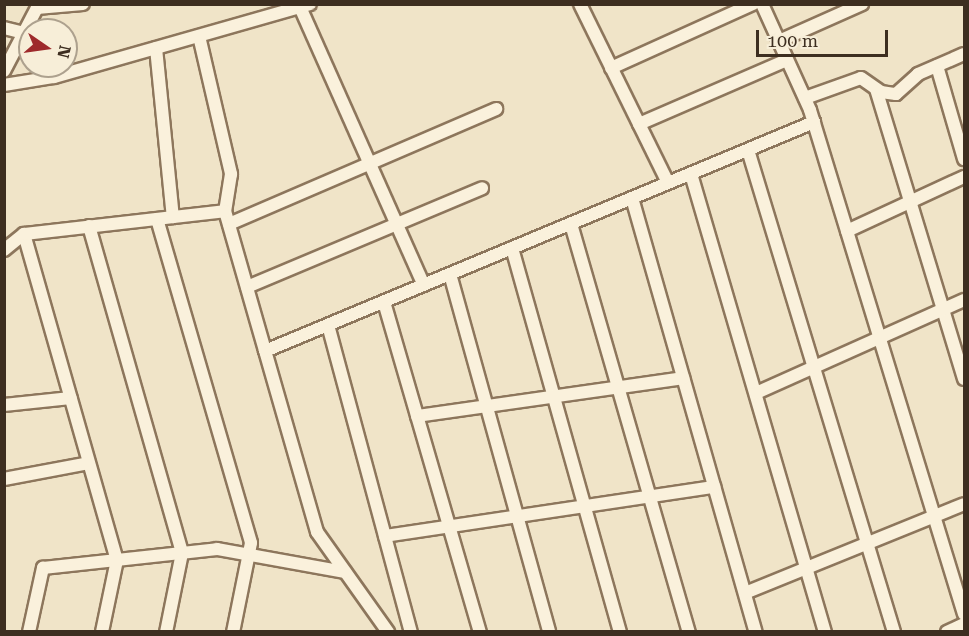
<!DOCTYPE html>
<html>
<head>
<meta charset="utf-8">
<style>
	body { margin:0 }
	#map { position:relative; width:969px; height:636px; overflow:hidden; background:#f0e4c8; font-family:"Roboto Serif",serif }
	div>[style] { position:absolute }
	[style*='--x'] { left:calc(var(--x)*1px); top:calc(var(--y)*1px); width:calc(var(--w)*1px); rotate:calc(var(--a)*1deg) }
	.roads { filter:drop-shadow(2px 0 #8d765c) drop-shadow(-2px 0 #8d765c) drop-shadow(0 2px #8d765c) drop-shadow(0 -2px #8d765c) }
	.minor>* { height:12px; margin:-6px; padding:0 6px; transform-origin:6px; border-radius:6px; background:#faf1dc }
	span { translate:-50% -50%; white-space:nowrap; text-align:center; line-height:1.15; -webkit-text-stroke:6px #f7eed8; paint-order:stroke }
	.frame { position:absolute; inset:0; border:6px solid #3d2e20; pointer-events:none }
	.north { position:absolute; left:18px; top:18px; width:60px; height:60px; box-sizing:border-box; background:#f7eed8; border:2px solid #ada18e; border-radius:50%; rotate:103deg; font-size:16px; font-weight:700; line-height:24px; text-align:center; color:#3d2e20 }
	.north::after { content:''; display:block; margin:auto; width:21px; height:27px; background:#9e2a2b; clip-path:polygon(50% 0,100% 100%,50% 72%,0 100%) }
	.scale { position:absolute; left:756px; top:30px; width:132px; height:27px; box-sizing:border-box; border:3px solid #3d2e20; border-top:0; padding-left:8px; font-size:18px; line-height:21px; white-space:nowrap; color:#3d2e20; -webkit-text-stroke:4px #f7eed8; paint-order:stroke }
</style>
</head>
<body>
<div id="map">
	<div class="roads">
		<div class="minor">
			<i style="--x:580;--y:4;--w:199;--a:63.8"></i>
			<i style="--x:762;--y:4;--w:116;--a:65.6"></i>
			<i style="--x:810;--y:110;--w:527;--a:73.01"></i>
			<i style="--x:300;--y:7;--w:304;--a:66"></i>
			<i style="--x:37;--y:8;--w:46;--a:-5"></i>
			<i style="--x:4;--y:28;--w:21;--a:14"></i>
			<i style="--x:199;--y:36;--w:142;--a:76.9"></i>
			<i style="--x:231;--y:174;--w:37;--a:99"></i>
			<i style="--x:225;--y:211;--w:334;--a:74"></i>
			<i style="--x:317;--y:532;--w:123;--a:54.6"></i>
			<i style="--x:779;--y:41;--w:91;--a:-24"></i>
			<i style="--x:156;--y:48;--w:170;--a:84.3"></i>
			<i style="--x:937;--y:66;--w:97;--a:73.8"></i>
			<i style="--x:611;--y:68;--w:156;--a:-24.3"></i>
			<i style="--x:4;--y:71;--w:76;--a:-62.4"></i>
			<i style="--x:4;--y:85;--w:51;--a:-9.1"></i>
			<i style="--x:54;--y:77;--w:266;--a:-15.9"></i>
			<i style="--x:876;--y:89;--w:303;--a:73.1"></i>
			<i style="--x:805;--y:98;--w:59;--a:-19.7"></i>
			<i style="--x:861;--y:78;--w:24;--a:35"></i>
			<i style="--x:881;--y:92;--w:15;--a:8"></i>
			<i style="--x:896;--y:94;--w:30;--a:-42"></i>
			<i style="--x:918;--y:74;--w:50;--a:-23.5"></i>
			<i style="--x:639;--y:124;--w:161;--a:-23.4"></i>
			<i style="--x:748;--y:150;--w:504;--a:73.15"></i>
			<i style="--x:691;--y:174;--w:477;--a:73.7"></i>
			<i style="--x:632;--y:198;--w:451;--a:74.1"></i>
			<i style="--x:157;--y:219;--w:337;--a:73.8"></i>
			<i style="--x:251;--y:543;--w:91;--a:101.4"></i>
			<i style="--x:229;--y:224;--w:291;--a:-23.3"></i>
			<i style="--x:571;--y:224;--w:425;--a:73.9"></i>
			<i style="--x:89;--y:226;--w:340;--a:74.1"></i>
			<i style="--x:182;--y:553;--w:81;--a:101.4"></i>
			<i style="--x:847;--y:231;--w:129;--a:-24.8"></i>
			<i style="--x:24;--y:234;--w:339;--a:74.1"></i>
			<i style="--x:117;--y:560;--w:74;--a:101.8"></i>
			<i style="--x:512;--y:248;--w:399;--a:74.3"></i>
			<i style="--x:4;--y:250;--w:26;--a:-39"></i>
			<i style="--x:24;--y:234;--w:202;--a:-6.5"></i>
			<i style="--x:450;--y:274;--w:371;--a:74.5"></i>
			<i style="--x:247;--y:287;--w:255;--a:-22.8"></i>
			<i style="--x:384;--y:302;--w:344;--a:73.8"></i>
			<i style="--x:328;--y:325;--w:318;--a:74.9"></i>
			<i style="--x:265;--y:351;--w:595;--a:-22.64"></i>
			<i style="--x:756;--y:393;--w:228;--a:-24.1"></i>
			<i style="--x:4;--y:405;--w:67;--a:-6"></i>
			<i style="--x:417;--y:416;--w:269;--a:-8.1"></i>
			<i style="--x:4;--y:479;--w:86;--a:-10.7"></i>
			<i style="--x:385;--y:536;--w:333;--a:-8.5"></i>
			<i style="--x:745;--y:593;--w:236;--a:-22.1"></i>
			<i style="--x:29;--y:632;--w:66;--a:-77.7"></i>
			<i style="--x:43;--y:568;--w:175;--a:-6.2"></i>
			<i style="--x:217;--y:549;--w:130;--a:10.2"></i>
			<i style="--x:947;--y:632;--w:19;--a:-25"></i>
		</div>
	</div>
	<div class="frame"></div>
	<div class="north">N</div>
	<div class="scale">100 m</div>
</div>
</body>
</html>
